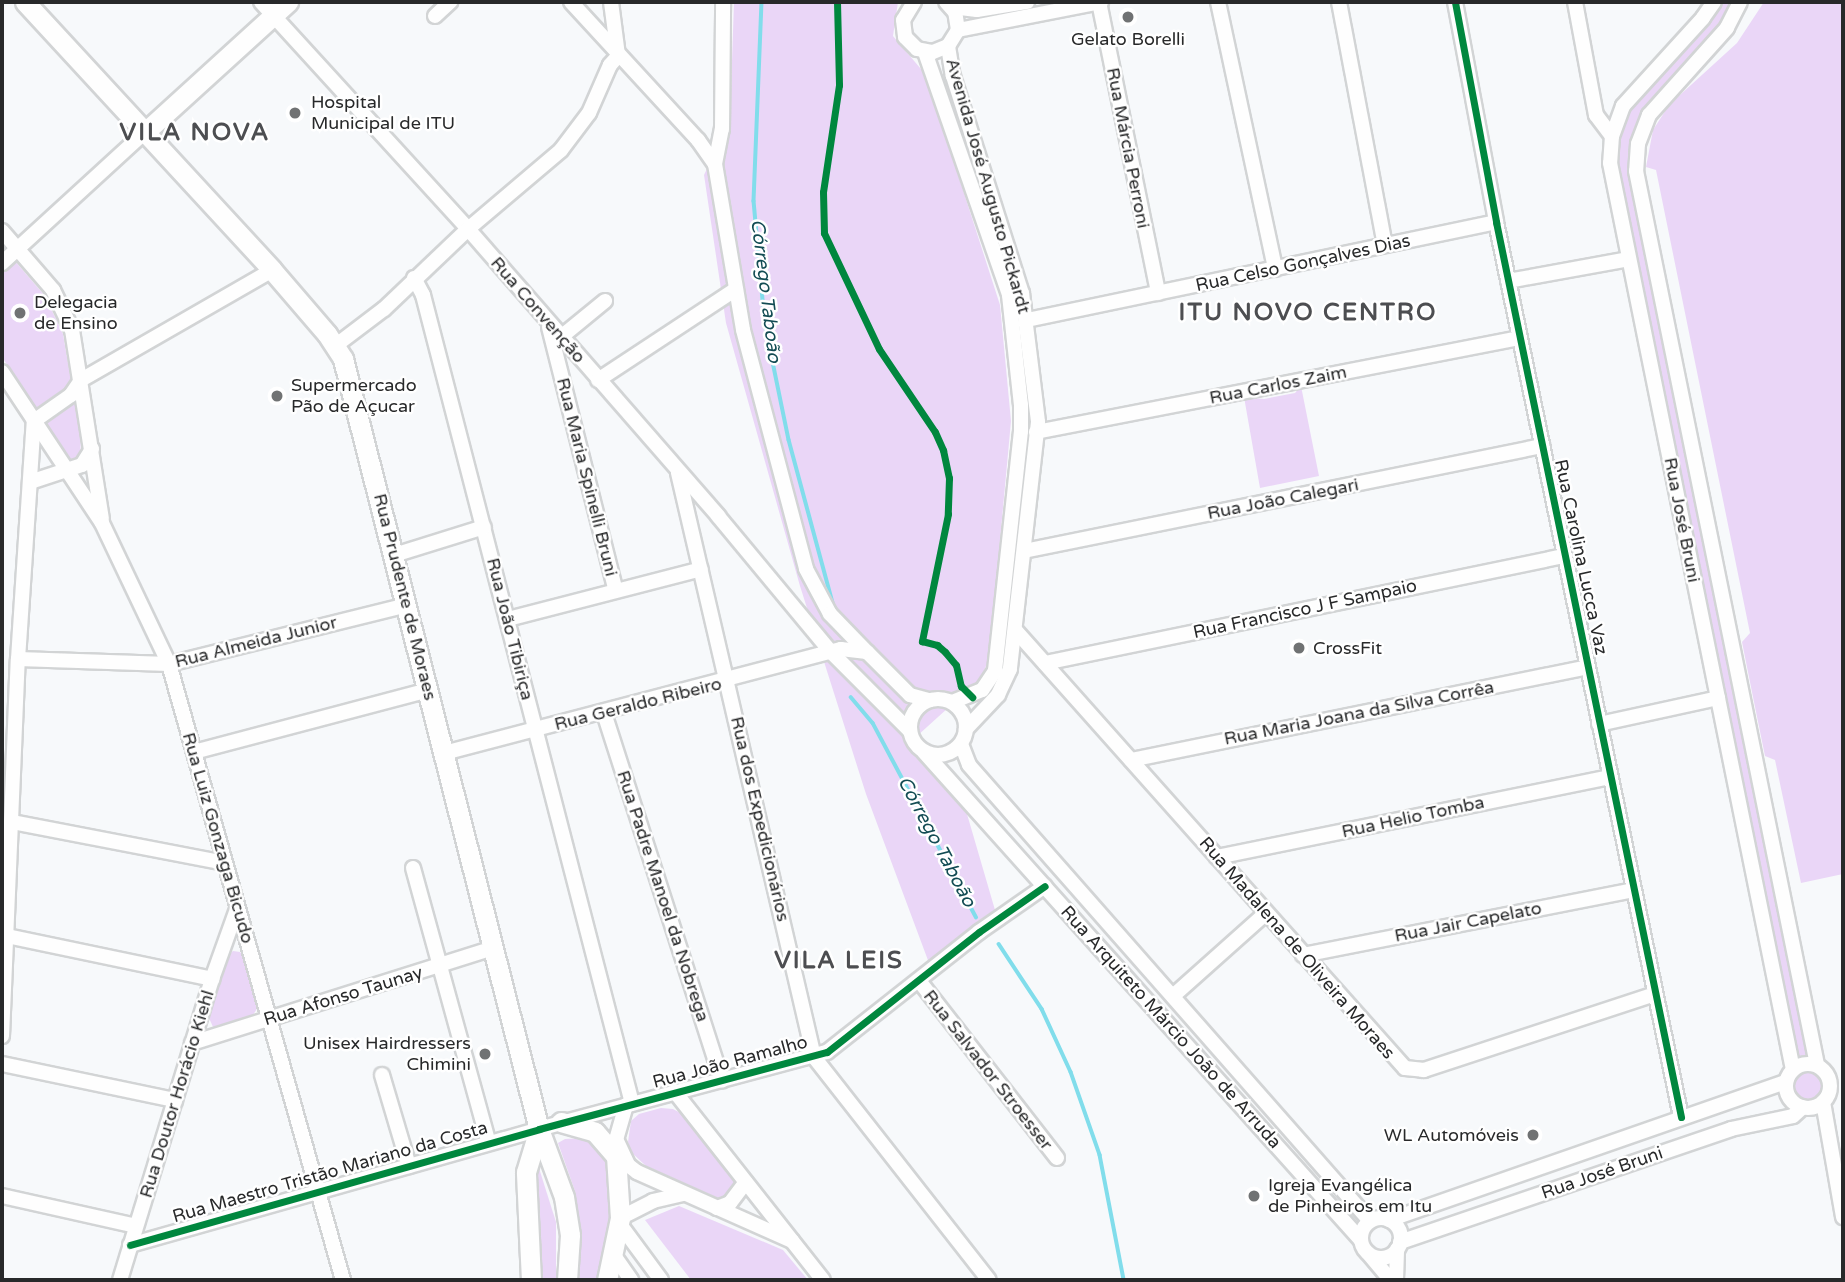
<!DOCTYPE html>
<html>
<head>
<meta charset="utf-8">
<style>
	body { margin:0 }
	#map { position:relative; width:1845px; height:1282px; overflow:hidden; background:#f7f9fb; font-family:"Varela Round",sans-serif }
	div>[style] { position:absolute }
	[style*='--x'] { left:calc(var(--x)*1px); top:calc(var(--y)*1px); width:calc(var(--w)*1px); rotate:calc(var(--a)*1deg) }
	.green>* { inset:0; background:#ead6f7 }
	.round { border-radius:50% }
	.stream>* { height:3.5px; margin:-1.75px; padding:0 1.75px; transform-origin:1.75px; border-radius:1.75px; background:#81ddeb }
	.roads { filter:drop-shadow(2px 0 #d2d4d5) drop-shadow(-2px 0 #d2d4d5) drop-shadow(0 2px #d2d4d5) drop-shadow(0 -2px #d2d4d5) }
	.minor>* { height:14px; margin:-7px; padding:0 7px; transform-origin:7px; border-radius:7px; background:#fefefe }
	.minor>.ring { margin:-7px; padding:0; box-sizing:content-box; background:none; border:14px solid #fefefe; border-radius:50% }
	.major>* { height:19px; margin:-9.5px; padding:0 9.5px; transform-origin:9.5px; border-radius:9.5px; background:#fefefe }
	.cycleway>* { height:7px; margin:-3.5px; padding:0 3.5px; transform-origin:3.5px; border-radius:3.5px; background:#00873e }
	.dots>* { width:19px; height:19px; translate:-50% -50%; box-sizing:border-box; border:4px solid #fff; border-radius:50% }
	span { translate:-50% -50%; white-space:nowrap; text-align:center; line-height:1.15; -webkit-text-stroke:5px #fff; paint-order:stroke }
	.poi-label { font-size:18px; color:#28292a }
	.left { translate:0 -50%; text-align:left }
	.right { translate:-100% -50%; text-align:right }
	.street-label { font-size:18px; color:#28292a }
	.water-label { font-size:19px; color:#134c54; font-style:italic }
	.district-label { font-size:24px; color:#4d4e51; font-weight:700; letter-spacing:2px }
	.frame { position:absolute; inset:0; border:4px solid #28292a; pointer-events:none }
</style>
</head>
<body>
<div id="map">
	<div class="green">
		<i style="clip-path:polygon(734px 2px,898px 2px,893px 36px,926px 75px,1000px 305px,1011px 421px,989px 660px,980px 679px,906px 746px,967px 814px,995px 910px,929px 963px,866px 794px,800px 586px,726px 323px,704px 175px,730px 120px)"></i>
		<i style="clip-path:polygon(1721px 2px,1732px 2px,1721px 24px,1643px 111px,1631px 142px,1628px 171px,1809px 1060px,1799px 1062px,1618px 162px,1620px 138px,1630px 110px,1709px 22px)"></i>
		<i style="clip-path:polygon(1764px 2px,1843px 2px,1843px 874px,1801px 883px,1775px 760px,1765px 756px,1753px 697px,1742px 642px,1750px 633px,1656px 170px,1646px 167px,1653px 130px,1669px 105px,1737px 43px)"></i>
		<i style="clip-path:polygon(2px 246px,45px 296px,63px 334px,81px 439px,80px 456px,74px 460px,68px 458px,2px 357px)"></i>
		<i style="clip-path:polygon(1301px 386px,1319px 476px,1260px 488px,1244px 397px,1264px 399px,1295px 393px)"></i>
		<i style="clip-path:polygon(233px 951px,240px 952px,244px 957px,258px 1007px,253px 1015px,213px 1027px,209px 1018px,227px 956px)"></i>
		<i class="round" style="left:1792px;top:1070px;width:32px;height:32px"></i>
		<i style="clip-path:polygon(661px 1108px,673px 1109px,684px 1115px,738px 1182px,725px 1198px,720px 1199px,646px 1166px,631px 1152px,628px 1142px,631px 1121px,639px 1114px)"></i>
		<i style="clip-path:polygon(583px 1138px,603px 1148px,611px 1161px,611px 1220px,599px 1280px,577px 1280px,580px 1225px,575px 1191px,558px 1143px,565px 1139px)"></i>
		<i style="clip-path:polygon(538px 1165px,556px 1222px,556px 1280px,539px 1280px,533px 1174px)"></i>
		<i style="clip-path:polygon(679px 1206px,783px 1250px,808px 1280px,691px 1280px,645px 1220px)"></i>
	</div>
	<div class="stream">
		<i style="--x:762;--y:2;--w:199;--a:92.3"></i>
		<i style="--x:754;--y:201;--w:122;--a:84.8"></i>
		<i style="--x:765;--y:323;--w:119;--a:78.4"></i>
		<i style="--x:789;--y:440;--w:173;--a:74.9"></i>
		<i style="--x:851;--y:697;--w:34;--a:50"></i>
		<i style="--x:873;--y:723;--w:220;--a:62"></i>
		<i style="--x:999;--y:944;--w:78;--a:56.5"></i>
		<i style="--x:1042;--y:1009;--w:69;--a:65.3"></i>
		<i style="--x:1071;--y:1072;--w:88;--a:70.7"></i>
		<i style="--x:1100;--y:1155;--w:127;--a:79.1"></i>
	</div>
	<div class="roads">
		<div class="minor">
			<i style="--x:261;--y:2;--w:307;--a:47.6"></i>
			<i style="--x:468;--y:229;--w:381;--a:48.9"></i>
			<i style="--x:718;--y:516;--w:175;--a:50.3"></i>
			<i style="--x:830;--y:651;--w:113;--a:45"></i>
			<i style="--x:571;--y:2;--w:188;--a:47.4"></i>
			<i style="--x:698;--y:140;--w:29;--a:55"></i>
			<i style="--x:715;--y:164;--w:168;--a:80.4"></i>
			<i style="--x:743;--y:330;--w:247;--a:75.2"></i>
			<i style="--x:806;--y:569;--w:51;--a:61.9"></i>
			<i style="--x:830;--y:614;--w:53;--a:45.8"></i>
			<i style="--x:611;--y:2;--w:53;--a:82.5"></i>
			<i style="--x:914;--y:2;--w:21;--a:121"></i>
			<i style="--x:903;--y:20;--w:17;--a:83"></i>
			<i style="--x:905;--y:37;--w:17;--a:45"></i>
			<i style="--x:917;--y:49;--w:16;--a:11"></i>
			<i style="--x:933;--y:52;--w:16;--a:-22"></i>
			<i style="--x:948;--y:46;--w:19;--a:-58"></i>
			<i style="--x:958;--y:30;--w:18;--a:-99"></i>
			<i style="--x:955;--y:12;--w:13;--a:-132"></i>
			<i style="--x:1099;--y:2;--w:297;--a:78.5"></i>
			<i style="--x:1218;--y:2;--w:273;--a:77.9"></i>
			<i style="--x:1339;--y:2;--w:247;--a:79.3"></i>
			<i style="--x:1455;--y:2;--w:224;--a:79.4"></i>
			<i style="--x:1496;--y:222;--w:914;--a:78.32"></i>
			<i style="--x:1575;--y:2;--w:115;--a:79.5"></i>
			<i style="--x:1596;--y:115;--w:26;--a:53"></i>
			<i style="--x:1714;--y:2;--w:19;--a:125"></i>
			<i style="--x:1703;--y:18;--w:119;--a:132.3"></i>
			<i style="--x:1623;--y:106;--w:32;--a:110"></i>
			<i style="--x:1612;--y:136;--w:27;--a:94"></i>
			<i style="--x:1610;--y:163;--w:925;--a:78.59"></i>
			<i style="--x:1740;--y:2;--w:29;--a:117"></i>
			<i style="--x:1727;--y:28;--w:117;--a:131.9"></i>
			<i style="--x:1649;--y:115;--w:31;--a:111"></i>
			<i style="--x:1638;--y:144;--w:27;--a:94"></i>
			<i style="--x:1636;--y:171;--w:912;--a:78.55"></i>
			<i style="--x:952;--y:7;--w:25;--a:7"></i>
			<i style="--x:977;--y:10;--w:51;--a:-9.1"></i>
			<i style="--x:435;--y:16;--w:21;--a:-43"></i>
			<i style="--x:958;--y:30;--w:146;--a:-11.1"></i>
			<i style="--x:948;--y:46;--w:30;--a:81"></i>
			<i style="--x:953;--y:76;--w:228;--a:72.4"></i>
			<i style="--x:1022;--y:293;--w:130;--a:82.9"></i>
			<i style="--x:1038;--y:422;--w:249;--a:96.5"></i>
			<i style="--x:1010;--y:669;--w:29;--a:115"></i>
			<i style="--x:998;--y:695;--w:47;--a:133.3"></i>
			<i style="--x:925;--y:52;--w:257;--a:70.9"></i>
			<i style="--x:1009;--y:295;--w:111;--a:83.8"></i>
			<i style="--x:1021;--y:405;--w:26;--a:90"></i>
			<i style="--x:1021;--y:431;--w:241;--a:96.2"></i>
			<i style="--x:995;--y:671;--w:23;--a:124"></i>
			<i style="--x:982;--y:690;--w:32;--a:158"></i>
			<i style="--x:715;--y:164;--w:36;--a:-79"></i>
			<i style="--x:722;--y:129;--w:127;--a:-89.5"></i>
			<i style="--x:2;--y:231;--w:78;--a:49.2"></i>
			<i style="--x:53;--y:290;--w:44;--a:64.6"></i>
			<i style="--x:72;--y:330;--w:191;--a:81"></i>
			<i style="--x:2;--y:263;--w:193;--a:-42.5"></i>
			<i style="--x:414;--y:278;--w:19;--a:62"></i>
			<i style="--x:423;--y:295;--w:835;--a:75.5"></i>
			<i style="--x:1508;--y:281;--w:123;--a:-10.3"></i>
			<i style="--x:1027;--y:320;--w:479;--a:-11.8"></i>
			<i style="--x:549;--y:327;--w:272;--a:75.8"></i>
			<i style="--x:561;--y:337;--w:57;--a:-39.3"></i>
			<i style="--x:335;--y:346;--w:61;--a:-37.1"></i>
			<i style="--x:384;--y:309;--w:116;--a:-43.6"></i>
			<i style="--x:468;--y:229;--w:122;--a:-40.3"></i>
			<i style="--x:561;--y:150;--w:46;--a:-52.9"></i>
			<i style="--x:589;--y:113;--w:52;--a:-66.4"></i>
			<i style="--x:610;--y:65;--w:12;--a:-48"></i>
			<i style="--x:2;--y:372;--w:181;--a:56.5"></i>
			<i style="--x:102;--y:523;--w:156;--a:64.6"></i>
			<i style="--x:169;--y:664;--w:640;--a:74.23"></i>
			<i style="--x:598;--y:380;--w:165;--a:-33.4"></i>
			<i style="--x:34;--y:421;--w:45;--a:-35.1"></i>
			<i style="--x:71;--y:395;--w:18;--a:-56"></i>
			<i style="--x:81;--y:380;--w:220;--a:-29.9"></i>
			<i style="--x:1036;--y:432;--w:493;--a:-11"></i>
			<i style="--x:678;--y:473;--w:600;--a:76.89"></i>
			<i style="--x:814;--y:1057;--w:283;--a:51.9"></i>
			<i style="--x:30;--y:482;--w:55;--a:-18.1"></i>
			<i style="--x:82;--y:465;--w:19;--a:-58"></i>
			<i style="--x:1024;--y:551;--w:529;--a:-11.46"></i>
			<i style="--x:394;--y:555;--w:94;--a:-17.3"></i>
			<i style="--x:508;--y:619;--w:199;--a:-14.5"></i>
			<i style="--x:1016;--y:631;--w:585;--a:48.33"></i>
			<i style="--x:1405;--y:1068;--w:19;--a:6"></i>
			<i style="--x:1424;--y:1070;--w:243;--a:-18.2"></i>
			<i style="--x:18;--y:659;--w:151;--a:1.9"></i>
			<i style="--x:169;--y:664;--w:245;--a:-13.9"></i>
			<i style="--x:1045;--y:663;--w:530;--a:-11.65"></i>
			<i class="ring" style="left:910px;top:699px;width:42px;height:42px"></i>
			<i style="--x:604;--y:713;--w:386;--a:72.2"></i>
			<i style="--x:1599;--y:724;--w:122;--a:-12.3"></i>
			<i style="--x:961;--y:744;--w:22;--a:69"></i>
			<i style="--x:969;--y:765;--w:607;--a:48.67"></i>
			<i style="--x:194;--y:752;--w:243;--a:-14.8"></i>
			<i style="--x:924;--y:752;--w:655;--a:48.16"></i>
			<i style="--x:444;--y:753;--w:410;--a:-14.7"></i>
			<i style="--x:841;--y:649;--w:26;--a:7"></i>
			<i style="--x:867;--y:652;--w:61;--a:45"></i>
			<i style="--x:910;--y:695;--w:20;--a:15"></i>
			<i style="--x:1131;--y:760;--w:465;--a:-11.5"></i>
			<i style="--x:12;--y:822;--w:216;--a:10.9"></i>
			<i style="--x:1217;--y:857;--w:401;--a:-11.5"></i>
			<i style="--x:413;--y:868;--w:285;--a:74.6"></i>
			<i style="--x:2;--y:935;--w:215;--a:11.8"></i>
			<i style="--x:1303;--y:955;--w:336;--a:-11.1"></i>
			<i style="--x:920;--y:982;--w:223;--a:52.1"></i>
			<i style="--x:1173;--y:996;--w:125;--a:-41.7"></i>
			<i style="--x:2;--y:1036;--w:377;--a:-87.6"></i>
			<i style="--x:18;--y:659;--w:239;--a:-86.2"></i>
			<i style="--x:192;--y:1043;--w:316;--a:-17.5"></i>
			<i class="ring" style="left:1786px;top:1064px;width:30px;height:30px"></i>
			<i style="--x:2;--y:1064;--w:177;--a:11.8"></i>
			<i style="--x:382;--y:1075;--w:95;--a:73.5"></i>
			<i style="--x:675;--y:1092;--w:239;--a:51.8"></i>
			<i style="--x:1823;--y:1102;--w:117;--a:80.1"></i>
			<i style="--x:626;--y:1105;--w:35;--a:106"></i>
			<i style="--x:616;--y:1139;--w:29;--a:65"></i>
			<i style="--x:628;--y:1165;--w:11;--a:38"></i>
			<i style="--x:637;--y:1172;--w:170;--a:24"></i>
			<i style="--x:2;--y:1196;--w:137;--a:12.6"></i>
			<i style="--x:717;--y:1208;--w:14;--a:-21"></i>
			<i style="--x:730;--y:1203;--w:26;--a:-53"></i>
			<i style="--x:620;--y:1218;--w:37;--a:-27"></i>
			<i style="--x:653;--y:1201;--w:32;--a:-13"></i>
			<i class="ring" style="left:1361px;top:1218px;width:26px;height:26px"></i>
			<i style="--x:1389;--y:1220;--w:420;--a:-19.2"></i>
			<i style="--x:619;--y:1223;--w:71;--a:53.6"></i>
			<i style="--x:1400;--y:1242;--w:350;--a:-18.8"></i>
			<i style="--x:1731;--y:1129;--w:63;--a:-11.8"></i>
			<i style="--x:1793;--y:1116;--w:13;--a:-42"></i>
			<i style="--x:130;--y:1245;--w:425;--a:-15.8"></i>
			<i style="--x:539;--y:1129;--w:298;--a:-15"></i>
			<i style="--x:827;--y:1052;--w:194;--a:-38.3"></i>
			<i style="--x:979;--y:932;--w:80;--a:-34.9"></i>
			<i style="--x:1368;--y:1253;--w:35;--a:50"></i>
			<i style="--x:613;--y:1254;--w:32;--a:55"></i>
			<i style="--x:120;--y:1280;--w:315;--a:-73"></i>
			<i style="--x:212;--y:979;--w:74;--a:-70.3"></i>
			<i style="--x:1396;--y:1280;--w:31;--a:-88"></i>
		</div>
		<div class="major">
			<i style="--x:25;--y:2;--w:364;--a:47.3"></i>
			<i style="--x:272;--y:270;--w:84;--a:49.3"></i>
			<i style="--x:327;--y:334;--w:30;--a:57"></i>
			<i style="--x:343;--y:359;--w:795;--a:75.72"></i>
			<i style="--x:539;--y:1129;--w:72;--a:69.8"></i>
			<i style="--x:564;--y:1197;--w:38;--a:81"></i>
			<i style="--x:570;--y:1235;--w:45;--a:93.8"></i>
			<i style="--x:144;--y:133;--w:195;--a:-42.3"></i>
			<i style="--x:561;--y:1122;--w:35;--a:16"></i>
			<i style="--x:595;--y:1132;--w:32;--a:49"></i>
			<i style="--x:616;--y:1156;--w:62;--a:86.3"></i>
			<i style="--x:620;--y:1218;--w:63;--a:101.8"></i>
			<i style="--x:531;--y:1280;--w:108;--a:-92.7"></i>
			<i style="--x:526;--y:1172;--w:45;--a:-73.2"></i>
		</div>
	</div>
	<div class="cycleway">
		<i style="--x:837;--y:2;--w:83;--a:88.6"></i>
		<i style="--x:839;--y:85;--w:108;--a:98.5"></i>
		<i style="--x:823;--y:192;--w:41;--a:88.6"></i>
		<i style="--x:824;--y:233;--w:128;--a:64.6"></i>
		<i style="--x:879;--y:349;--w:100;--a:56"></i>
		<i style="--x:935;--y:432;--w:20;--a:66"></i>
		<i style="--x:943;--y:450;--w:29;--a:78"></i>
		<i style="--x:949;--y:478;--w:36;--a:92"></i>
		<i style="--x:948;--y:514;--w:130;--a:101.6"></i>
		<i style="--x:922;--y:641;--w:16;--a:15"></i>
		<i style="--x:937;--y:645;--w:11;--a:41"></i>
		<i style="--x:945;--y:652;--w:17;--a:50"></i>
		<i style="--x:956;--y:665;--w:22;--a:77"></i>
		<i style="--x:961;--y:686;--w:16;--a:45"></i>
		<i style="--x:1455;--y:2;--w:224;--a:79.4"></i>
		<i style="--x:1496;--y:222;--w:914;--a:78.32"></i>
		<i style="--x:130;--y:1245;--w:425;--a:-15.8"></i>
		<i style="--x:539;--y:1129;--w:298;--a:-15"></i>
		<i style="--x:827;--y:1052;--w:194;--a:-38.3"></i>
		<i style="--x:979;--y:932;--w:80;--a:-34.9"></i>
	</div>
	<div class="dots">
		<i style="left:1128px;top:17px;background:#707273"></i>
		<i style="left:295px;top:113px;background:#707273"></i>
		<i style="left:20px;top:313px;background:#707273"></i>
		<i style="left:277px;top:396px;background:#707273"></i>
		<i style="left:1299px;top:648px;background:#707273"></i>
		<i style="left:485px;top:1054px;background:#707273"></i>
		<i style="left:1533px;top:1135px;background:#707273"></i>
		<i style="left:1254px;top:1196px;background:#707273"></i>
	</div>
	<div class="poi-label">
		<span style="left:1128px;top:39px">Gelato Borelli</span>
		<span class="left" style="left:311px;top:113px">Hospital<br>Municipal de ITU</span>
		<span class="left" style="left:34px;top:313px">Delegacia<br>de Ensino</span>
		<span class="left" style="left:291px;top:396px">Supermercado<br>Pão de Açucar</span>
		<span class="left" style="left:1313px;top:648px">CrossFit</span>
		<span class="right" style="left:471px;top:1054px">Unisex Hairdressers<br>Chimini</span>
		<span class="right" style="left:1519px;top:1135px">WL Automóveis</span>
		<span class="left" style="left:1268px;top:1196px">Igreja Evangélica<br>de Pinheiros em Itu</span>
	</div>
	<div class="street-label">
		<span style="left:1128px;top:148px;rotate:79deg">Rua Márcia Perroni</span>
		<span style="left:988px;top:186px;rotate:74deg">Avenida José Augusto Pickardt</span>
		<span style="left:1303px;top:263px;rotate:-12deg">Rua Celso Gonçalves Dias</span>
		<span style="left:538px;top:310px;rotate:49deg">Rua Convenção</span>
		<span style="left:1278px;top:385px;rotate:-11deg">Rua Carlos Zaim</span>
		<span style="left:587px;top:477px;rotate:76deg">Rua Maria Spinelli Bruni</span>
		<span style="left:1283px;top:499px;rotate:-11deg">Rua João Calegari</span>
		<span style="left:1682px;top:520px;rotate:79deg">Rua José Bruni</span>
		<span style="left:1581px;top:557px;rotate:78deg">Rua Carolina Lucca Vaz</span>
		<span style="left:405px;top:597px;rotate:76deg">Rua Prudente de Moraes</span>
		<span style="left:1305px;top:609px;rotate:-12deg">Rua Francisco J F Sampaio</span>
		<span style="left:510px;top:629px;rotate:76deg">Rua João Tibiriça</span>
		<span style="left:256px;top:642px;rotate:-14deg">Rua Almeida Junior</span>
		<span style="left:638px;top:704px;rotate:-14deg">Rua Geraldo Ribeiro</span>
		<span style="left:1359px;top:713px;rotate:-11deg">Rua Maria Joana da Silva Corrêa</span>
		<span style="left:1413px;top:817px;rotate:-12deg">Rua Helio Tomba</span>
		<span style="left:760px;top:819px;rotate:77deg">Rua dos Expedicionários</span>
		<span style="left:218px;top:838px;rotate:74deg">Rua Luiz Gonzaga Bicudo</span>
		<span style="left:663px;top:896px;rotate:72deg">Rua Padre Manoel da Nobrega</span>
		<span style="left:1468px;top:922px;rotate:-11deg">Rua Jair Capelato</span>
		<span style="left:1297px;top:948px;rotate:49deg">Rua Madalena de Oliveira Moraes</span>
		<span style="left:343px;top:996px;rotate:-17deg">Rua Afonso Taunay</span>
		<span style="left:1171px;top:1027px;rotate:48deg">Rua Arquiteto Márcio João de Arruda</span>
		<span style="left:730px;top:1062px;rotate:-15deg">Rua João Ramalho</span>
		<span style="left:988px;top:1070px;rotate:52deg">Rua Salvador Stroesser</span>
		<span style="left:177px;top:1094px;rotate:-73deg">Rua Doutor Horácio Kiehl</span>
		<span style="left:330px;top:1172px;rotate:-16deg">Rua Maestro Tristão Mariano da Costa</span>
		<span style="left:1602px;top:1173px;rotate:-19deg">Rua José Bruni</span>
	</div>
	<div class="water-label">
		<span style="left:765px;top:291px;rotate:83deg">Córrego Taboão</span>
		<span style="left:936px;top:842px;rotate:62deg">Córrego Taboão</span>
	</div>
	<div class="district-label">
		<span style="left:195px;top:133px">VILA NOVA</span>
		<span style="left:1308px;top:313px">ITU NOVO CENTRO</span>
		<span style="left:839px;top:961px">VILA LEIS</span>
	</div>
	<div class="frame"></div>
</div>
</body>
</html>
